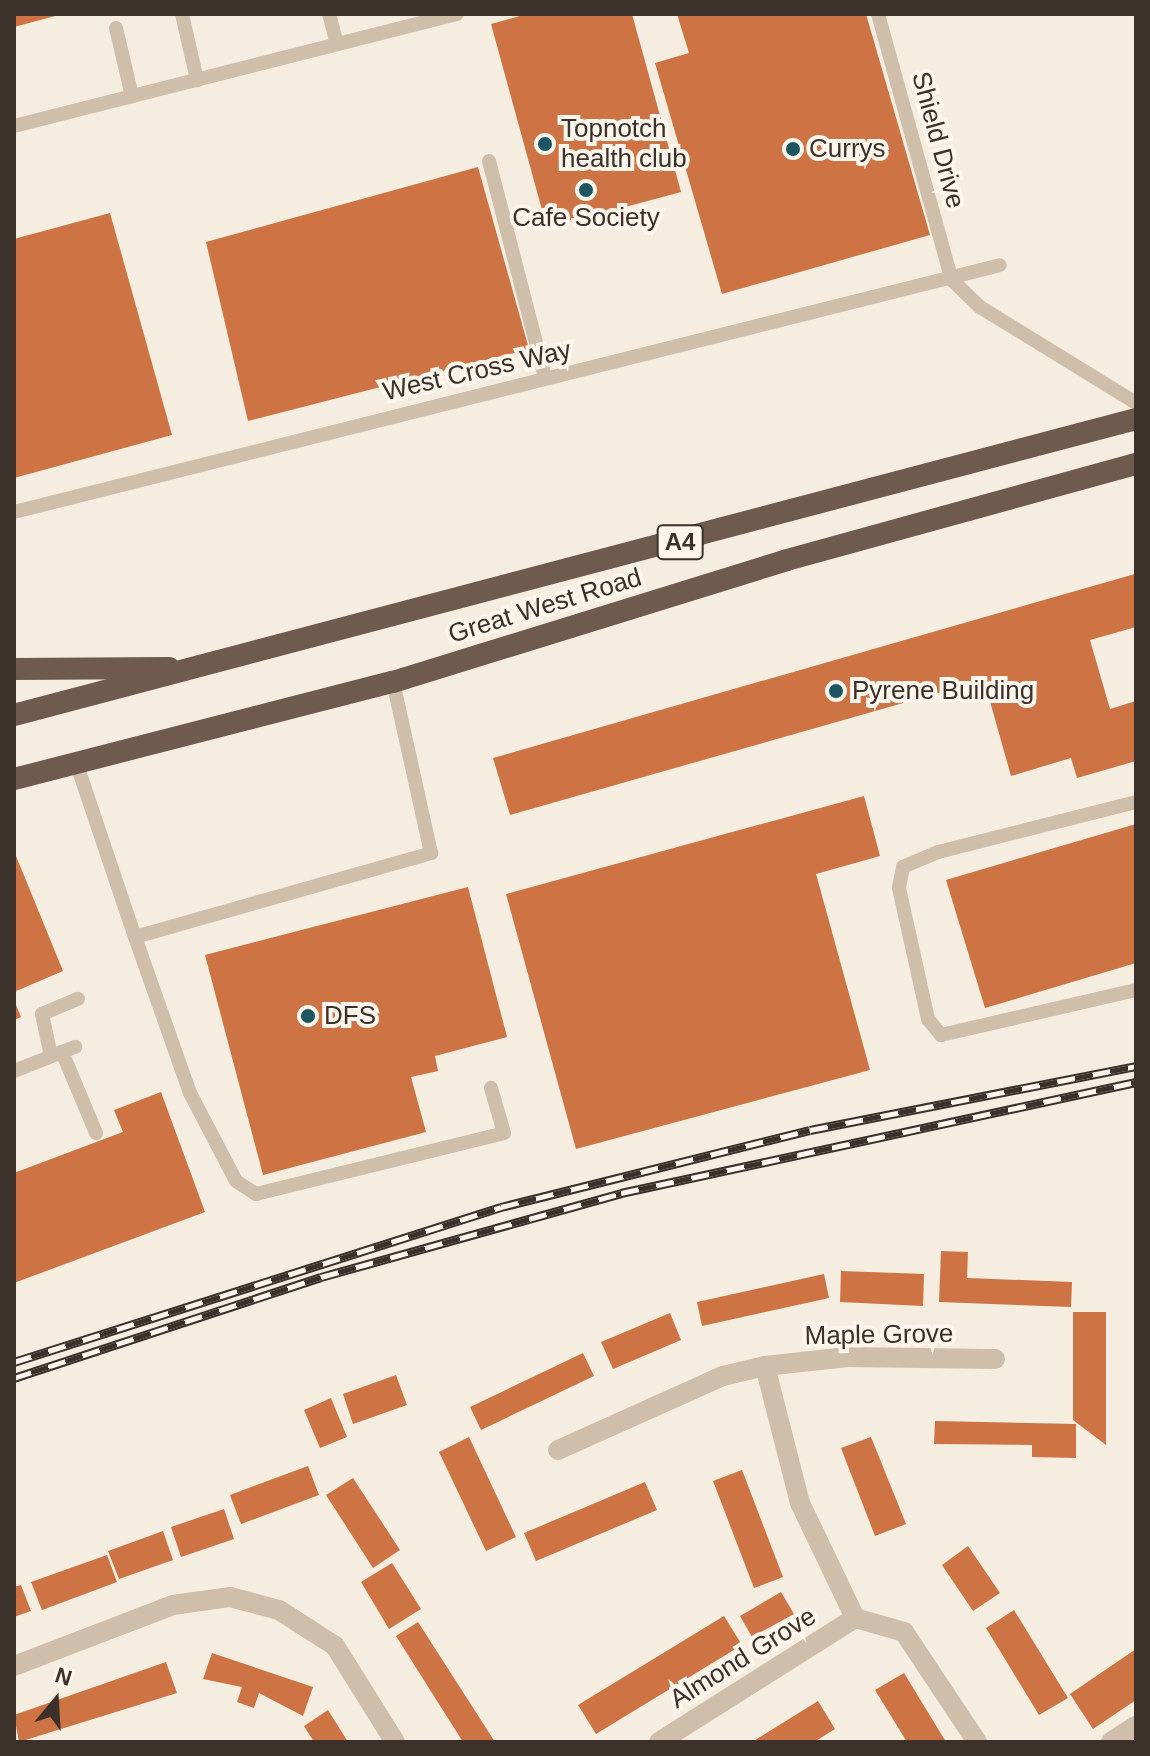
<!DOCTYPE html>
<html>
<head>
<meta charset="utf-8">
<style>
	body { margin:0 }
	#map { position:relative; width:1150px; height:1756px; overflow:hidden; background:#f5ede0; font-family:Arial,sans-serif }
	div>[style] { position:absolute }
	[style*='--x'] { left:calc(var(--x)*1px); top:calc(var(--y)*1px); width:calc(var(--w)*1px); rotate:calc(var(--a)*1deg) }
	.building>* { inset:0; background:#ce7344 }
	.service>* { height:14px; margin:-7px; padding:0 7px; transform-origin:7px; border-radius:7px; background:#cfbeaa }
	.minor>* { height:20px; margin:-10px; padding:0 10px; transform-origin:10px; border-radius:10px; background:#cfbeaa }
	.trunk>* { height:22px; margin:-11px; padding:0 11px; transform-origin:11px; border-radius:11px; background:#6e5b4e }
	.rail>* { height:9px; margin-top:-4.5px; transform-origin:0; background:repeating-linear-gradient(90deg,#fcf6ed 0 18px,#3c312a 0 36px); box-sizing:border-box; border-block:2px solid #3c312a }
	.dots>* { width:22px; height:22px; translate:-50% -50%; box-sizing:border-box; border:4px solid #fcf6ed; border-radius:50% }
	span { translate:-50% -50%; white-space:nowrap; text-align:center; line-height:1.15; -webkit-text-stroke:8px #fcf6ed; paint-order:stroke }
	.shield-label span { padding:2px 6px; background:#fcf6ed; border:2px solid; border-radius:6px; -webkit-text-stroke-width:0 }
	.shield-label { font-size:24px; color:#3c312a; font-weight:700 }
	.poi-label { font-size:26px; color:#3c312a }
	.left { translate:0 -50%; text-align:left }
	.street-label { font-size:26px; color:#3c312a }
	.frame { position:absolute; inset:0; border:16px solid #3c312a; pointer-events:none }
	.north { position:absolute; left:16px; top:1660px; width:80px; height:80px; -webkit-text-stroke:6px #fcf6ed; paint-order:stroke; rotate:18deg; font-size:22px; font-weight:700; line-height:32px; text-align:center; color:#3c312a }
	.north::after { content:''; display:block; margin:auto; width:28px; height:36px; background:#3c312a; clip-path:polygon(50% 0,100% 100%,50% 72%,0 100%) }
</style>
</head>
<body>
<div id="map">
	<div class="building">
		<i style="clip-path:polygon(14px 14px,59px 14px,59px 15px,14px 27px)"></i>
		<i style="clip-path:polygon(527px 14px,632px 14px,681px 192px,547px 228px,491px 24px)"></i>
		<i style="clip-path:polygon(677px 14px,866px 14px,930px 235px,722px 294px,655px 63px,689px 53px)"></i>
		<i style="clip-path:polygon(478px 167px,529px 349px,248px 421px,206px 242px)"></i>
		<i style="clip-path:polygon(110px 213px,172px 435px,14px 478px,14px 239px)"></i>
		<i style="clip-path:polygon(1135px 574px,1136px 627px,1090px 640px,1110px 709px,1136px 701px,1136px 761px,1077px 778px,1071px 758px,1011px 776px,984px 680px,510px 815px,493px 758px)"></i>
		<i style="clip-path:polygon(864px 796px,880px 856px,816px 874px,870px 1070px,576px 1149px,506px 894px)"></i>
		<i style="clip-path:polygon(1136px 824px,1136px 963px,985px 1008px,946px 880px)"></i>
		<i style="clip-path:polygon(14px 851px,63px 971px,14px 992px)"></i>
		<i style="clip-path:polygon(468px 887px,507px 1037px,435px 1056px,438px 1071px,411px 1077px,426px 1132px,263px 1175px,205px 955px)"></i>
		<i style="clip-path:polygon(14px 1000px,21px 1017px,14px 1020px)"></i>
		<i style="clip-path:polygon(161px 1092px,205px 1212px,14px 1283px,14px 1173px,123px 1132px,114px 1110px)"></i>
		<i style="clip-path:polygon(941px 1251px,968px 1252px,967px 1278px,1072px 1282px,1071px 1307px,939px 1302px)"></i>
		<i style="clip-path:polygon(841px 1271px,924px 1274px,923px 1306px,840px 1302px)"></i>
		<i style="clip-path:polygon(824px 1274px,829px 1298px,702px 1326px,697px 1302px)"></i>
		<i style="clip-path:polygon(1073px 1312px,1106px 1312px,1106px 1445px,1073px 1420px)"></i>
		<i style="clip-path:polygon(670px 1313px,681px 1340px,613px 1369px,601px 1342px)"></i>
		<i style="clip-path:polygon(583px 1353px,594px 1376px,481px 1430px,470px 1407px)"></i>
		<i style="clip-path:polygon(396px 1375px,407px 1405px,353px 1424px,343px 1394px)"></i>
		<i style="clip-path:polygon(331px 1398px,347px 1437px,320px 1448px,304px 1410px)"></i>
		<i style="clip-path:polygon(935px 1421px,1076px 1424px,1076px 1458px,1032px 1457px,1032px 1445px,934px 1444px)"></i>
		<i style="clip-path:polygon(469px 1437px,516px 1537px,486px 1551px,439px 1452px)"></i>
		<i style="clip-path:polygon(871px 1437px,906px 1524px,875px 1536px,841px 1448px)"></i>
		<i style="clip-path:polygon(308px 1466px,319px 1495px,241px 1524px,230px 1495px)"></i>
		<i style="clip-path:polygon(742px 1470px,783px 1577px,754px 1588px,713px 1481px)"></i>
		<i style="clip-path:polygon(353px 1478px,400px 1550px,373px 1568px,326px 1495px)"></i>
		<i style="clip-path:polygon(645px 1482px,657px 1510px,536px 1561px,524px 1533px)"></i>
		<i style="clip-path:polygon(224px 1509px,234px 1539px,181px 1557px,171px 1527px)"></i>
		<i style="clip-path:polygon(163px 1531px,173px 1560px,119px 1579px,108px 1551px)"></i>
		<i style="clip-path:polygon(968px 1546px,1000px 1593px,973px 1611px,942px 1565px)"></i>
		<i style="clip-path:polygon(107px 1555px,117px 1582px,42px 1610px,31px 1582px)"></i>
		<i style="clip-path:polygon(392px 1563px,421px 1609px,389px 1629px,361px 1582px)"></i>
		<i style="clip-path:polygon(21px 1585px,31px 1611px,14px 1617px,14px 1587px)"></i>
		<i style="clip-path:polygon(781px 1592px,794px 1614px,752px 1637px,740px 1616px)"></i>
		<i style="clip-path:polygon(1014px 1610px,1068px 1698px,1039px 1715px,986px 1628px)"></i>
		<i style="clip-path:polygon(724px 1616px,742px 1645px,596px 1734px,578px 1705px)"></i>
		<i style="clip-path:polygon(418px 1622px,495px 1742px,463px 1742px,396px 1636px)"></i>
		<i style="clip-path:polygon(1136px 1649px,1136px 1700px,1093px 1729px,1070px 1694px)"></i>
		<i style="clip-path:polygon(212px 1653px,313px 1687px,303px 1716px,259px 1693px,254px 1708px,237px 1702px,242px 1687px,203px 1679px)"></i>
		<i style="clip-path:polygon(166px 1662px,177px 1693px,19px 1742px,14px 1715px)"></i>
		<i style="clip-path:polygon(904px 1673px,946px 1742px,907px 1742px,875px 1690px)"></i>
		<i style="clip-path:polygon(818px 1701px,835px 1729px,814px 1742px,752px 1742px)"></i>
		<i style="clip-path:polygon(328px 1710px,348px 1742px,314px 1742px,304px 1726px)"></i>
	</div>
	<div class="service">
		<i style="--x:182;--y:14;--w:68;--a:77.2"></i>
		<i style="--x:329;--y:14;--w:31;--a:75"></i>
		<i style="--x:878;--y:14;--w:276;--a:74.5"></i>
		<i style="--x:952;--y:280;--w:39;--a:44"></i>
		<i style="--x:980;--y:307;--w:183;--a:31.6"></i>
		<i style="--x:116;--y:28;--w:70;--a:76.8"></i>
		<i style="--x:14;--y:126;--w:457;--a:-14.2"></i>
		<i style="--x:489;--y:161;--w:223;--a:75.5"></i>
		<i style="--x:14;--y:512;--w:1016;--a:-14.06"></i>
		<i style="--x:77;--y:765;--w:182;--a:71.4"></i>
		<i style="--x:135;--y:937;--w:308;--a:-15.8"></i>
		<i style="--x:431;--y:853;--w:175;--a:-102.5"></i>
		<i style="--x:1136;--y:802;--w:204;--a:165.8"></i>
		<i style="--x:938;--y:852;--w:38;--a:157"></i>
		<i style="--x:903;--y:867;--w:21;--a:101"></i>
		<i style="--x:899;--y:888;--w:134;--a:77.5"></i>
		<i style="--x:928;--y:1019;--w:21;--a:51"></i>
		<i style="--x:941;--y:1035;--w:200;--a:-13"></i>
		<i style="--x:135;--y:937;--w:165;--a:70.6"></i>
		<i style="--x:190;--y:1093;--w:99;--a:62.4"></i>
		<i style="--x:236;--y:1181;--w:24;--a:33"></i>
		<i style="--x:256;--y:1194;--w:255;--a:-13.8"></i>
		<i style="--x:504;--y:1133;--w:47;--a:-106.1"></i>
		<i style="--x:62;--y:1052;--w:88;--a:67.2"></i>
		<i style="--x:51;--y:1056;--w:43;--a:-102.1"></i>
		<i style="--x:42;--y:1014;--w:39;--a:-23"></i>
		<i style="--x:14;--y:1071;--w:66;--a:-21.5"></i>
	</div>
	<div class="minor">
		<i style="--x:765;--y:1366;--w:141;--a:75.7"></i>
		<i style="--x:800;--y:1503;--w:127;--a:64.4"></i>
		<i style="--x:558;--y:1450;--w:181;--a:-24.2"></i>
		<i style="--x:723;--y:1376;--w:43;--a:-13.4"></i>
		<i style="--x:765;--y:1366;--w:83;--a:-6.2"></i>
		<i style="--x:848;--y:1357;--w:147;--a:0.8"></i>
		<i style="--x:855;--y:1618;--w:51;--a:15.9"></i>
		<i style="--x:904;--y:1632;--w:132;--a:56.4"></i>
		<i style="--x:14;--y:1666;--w:170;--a:-21"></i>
		<i style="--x:173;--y:1605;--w:58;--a:-8"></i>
		<i style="--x:230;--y:1597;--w:51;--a:14.9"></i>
		<i style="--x:279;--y:1610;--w:67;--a:32.7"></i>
		<i style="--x:335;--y:1646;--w:113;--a:58"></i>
		<i style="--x:659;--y:1742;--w:232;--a:-32.3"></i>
		<i style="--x:1111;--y:1742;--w:30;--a:-33"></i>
	</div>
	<div class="trunk">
		<i style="--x:14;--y:669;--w:155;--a:-0.4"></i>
		<i style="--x:14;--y:715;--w:1160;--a:-14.78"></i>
		<i style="--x:14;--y:779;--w:391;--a:-14.4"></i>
		<i style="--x:393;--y:682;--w:412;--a:-17.2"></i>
		<i style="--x:787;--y:560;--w:362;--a:-15.4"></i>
	</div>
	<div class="rail">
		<i style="--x:14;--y:1362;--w:511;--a:-17.65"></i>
		<i style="--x:501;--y:1207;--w:318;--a:-14"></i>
		<i style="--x:810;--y:1130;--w:332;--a:-11.1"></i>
		<i style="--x:14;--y:1378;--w:323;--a:-18.2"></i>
		<i style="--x:321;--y:1277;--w:312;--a:-15.6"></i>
		<i style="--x:621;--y:1193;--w:527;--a:-12.16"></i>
	</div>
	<div class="dots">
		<i style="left:545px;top:144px;background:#1c5661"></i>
		<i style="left:793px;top:149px;background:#1c5661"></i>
		<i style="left:586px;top:190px;background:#1c5661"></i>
		<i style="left:836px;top:691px;background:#1c5661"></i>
		<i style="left:308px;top:1016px;background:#1c5661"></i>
	</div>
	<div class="shield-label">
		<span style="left:680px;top:542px">A4</span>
	</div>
	<div class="poi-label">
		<span class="left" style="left:561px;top:144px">Topnotch<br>health club</span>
		<span class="left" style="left:809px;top:149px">Currys</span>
		<span style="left:586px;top:218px">Cafe Society</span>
		<span class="left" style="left:852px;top:691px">Pyrene Building</span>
		<span class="left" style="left:324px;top:1016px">DFS</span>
	</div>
	<div class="street-label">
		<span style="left:938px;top:140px;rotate:75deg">Shield Drive</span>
		<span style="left:477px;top:371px;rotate:-13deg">West Cross Way</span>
		<span style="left:545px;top:606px;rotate:-17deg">Great West Road</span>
		<span style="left:879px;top:1335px;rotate:-1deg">Maple Grove</span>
		<span style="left:743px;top:1658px;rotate:-32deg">Almond Grove</span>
	</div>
	<div class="frame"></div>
	<div class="north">N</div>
</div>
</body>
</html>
